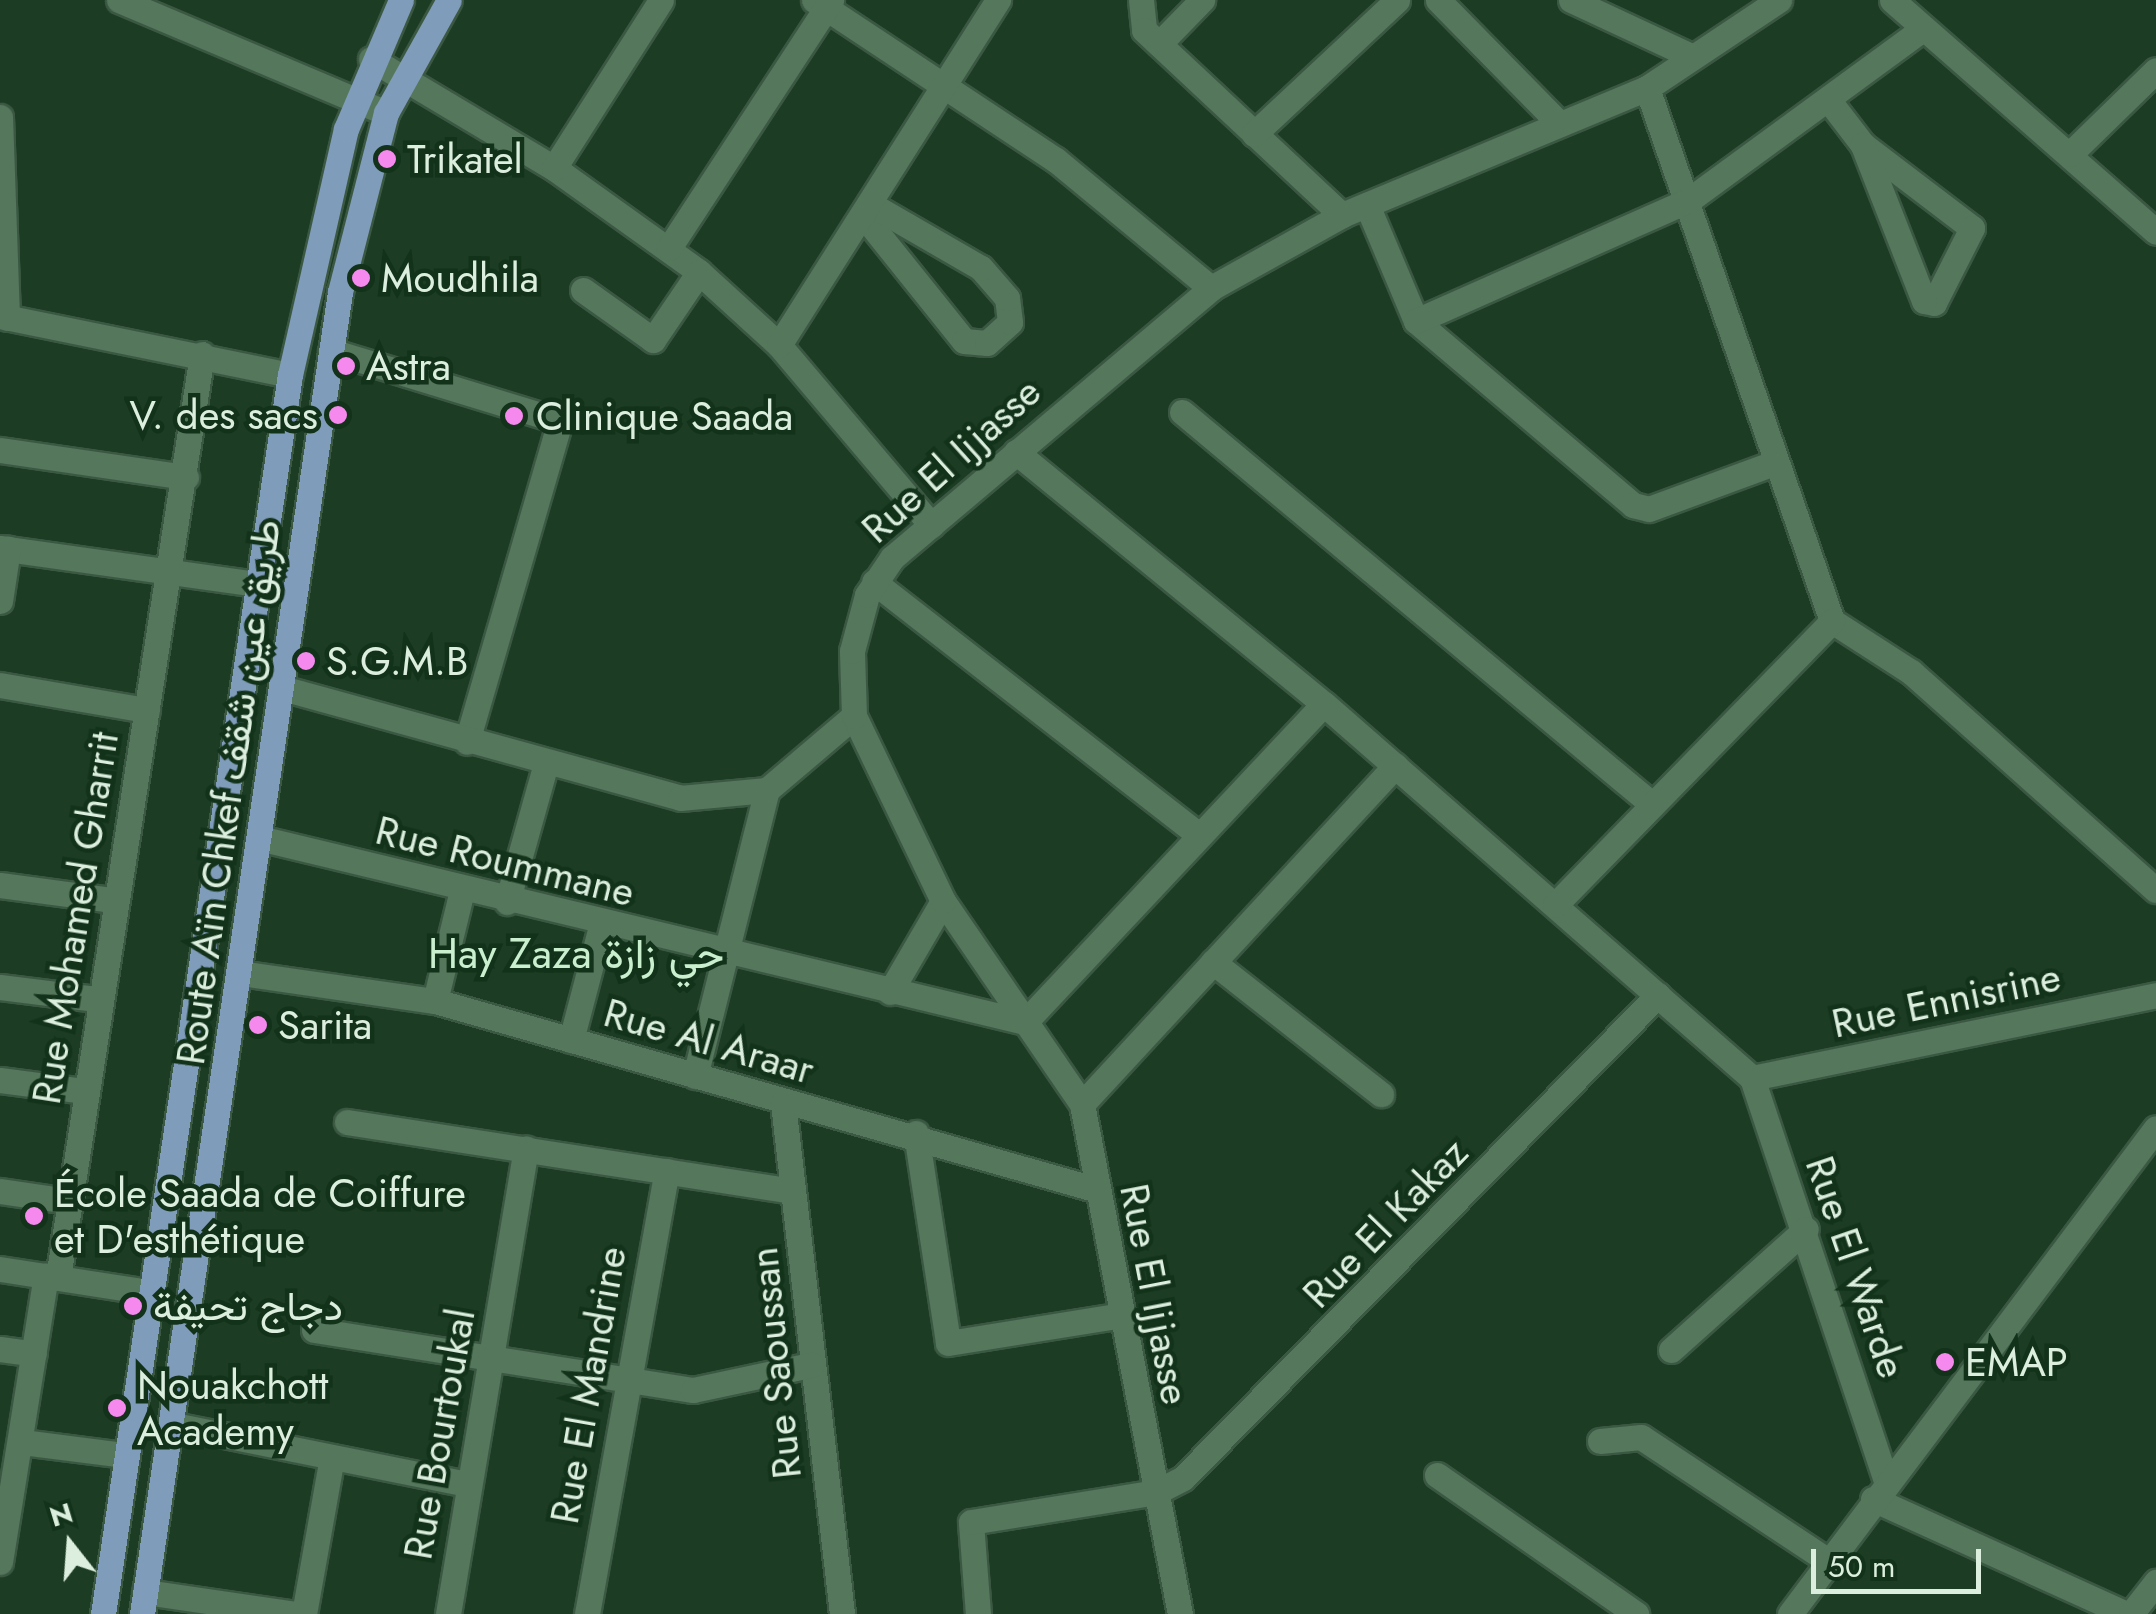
<!DOCTYPE html>
<html>
<head>
<meta charset="utf-8">
<style>
	body { margin:0 }
	#map { position:relative; width:2156px; height:1614px; overflow:hidden; background:#1c3c24; font-family:Jost,Vazirmatn,sans-serif }
	div>[style] { position:absolute }
	[style*='--x'] { left:calc(var(--x)*1px); top:calc(var(--y)*1px); width:calc(var(--w)*1px); rotate:calc(var(--a)*1deg) }
	.roads { filter:drop-shadow(2px 0 #3b5843) drop-shadow(-2px 0 #3b5843) drop-shadow(0 2px #3b5843) drop-shadow(0 -2px #3b5843) }
	.minor>* { height:25px; margin:-12.5px; padding:0 12.5px; transform-origin:12.5px; border-radius:12.5px; background:#55775b }
	.major>* { height:25px; margin:-12.5px; padding:0 12.5px; transform-origin:12.5px; border-radius:12.5px; background:#809cbb }
	.dots>* { width:28px; height:28px; translate:-50% -50%; box-sizing:border-box; border:5px solid #12321a; border-radius:50% }
	span { translate:-50% -50%; white-space:nowrap; text-align:center; line-height:1.15; -webkit-text-stroke:9px #12321a; paint-order:stroke }
	.poi-label { font-size:40px; color:#dcefdf }
	.left { translate:0 -50%; text-align:left }
	.right { translate:-100% -50%; text-align:right }
	.street-label { font-size:40px; color:#dcefdf }
	.neighbourhood-label { font-size:42px; color:#c9efcf }
	.north { position:absolute; left:20px; top:1494px; width:100px; height:100px; -webkit-text-stroke:8px #12321a; paint-order:stroke; rotate:343deg; font-size:28px; font-weight:700; line-height:40px; text-align:center; color:#dcefdf }
	.north::after { content:''; display:block; margin:auto; width:35px; height:45px; background:#dcefdf; clip-path:polygon(50% 0,100% 100%,50% 72%,0 100%) }
	.scale { position:absolute; left:1811px; top:1549px; width:170px; height:45px; box-sizing:border-box; border:5px solid #dcefdf; border-top:0; padding-left:12px; font-size:30px; line-height:35px; white-space:nowrap; color:#dcefdf; -webkit-text-stroke:8px #12321a; paint-order:stroke }
</style>
</head>
<body>
<div id="map">
	<div class="roads">
		<div class="minor">
			<i style="--x:119;--y:0;--w:290;--a:22.9"></i>
			<i style="--x:814;--y:0;--w:290;--a:33.5"></i>
			<i style="--x:1056;--y:160;--w:201;--a:39.6"></i>
			<i style="--x:1141;--y:0;--w:30;--a:84"></i>
			<i style="--x:1144;--y:30;--w:271;--a:43.1"></i>
			<i style="--x:1438;--y:0;--w:171;--a:45.5"></i>
			<i style="--x:1571;--y:0;--w:132;--a:25"></i>
			<i style="--x:1892;--y:0;--w:351;--a:41.3"></i>
			<i style="--x:1159;--y:44;--w:62;--a:-45.7"></i>
			<i style="--x:371;--y:59;--w:213;--a:30.8"></i>
			<i style="--x:554;--y:168;--w:178;--a:35.6"></i>
			<i style="--x:699;--y:272;--w:108;--a:42.4"></i>
			<i style="--x:779;--y:345;--w:236;--a:49.8"></i>
			<i style="--x:1647;--y:88;--w:564;--a:70.86"></i>
			<i style="--x:1832;--y:621;--w:94;--a:32.8"></i>
			<i style="--x:1911;--y:672;--w:328;--a:41.7"></i>
			<i style="--x:1830;--y:102;--w:54;--a:52.5"></i>
			<i style="--x:1863;--y:145;--w:137;--a:37.3"></i>
			<i style="--x:1972;--y:228;--w:84;--a:116.9"></i>
			<i style="--x:1934;--y:303;--w:10;--a:-169"></i>
			<i style="--x:1924;--y:301;--w:168;--a:-111.4"></i>
			<i style="--x:0;--y:117;--w:201;--a:88"></i>
			<i style="--x:1254;--y:134;--w:196;--a:-43.1"></i>
			<i style="--x:2070;--y:154;--w:120;--a:-44.3"></i>
			<i style="--x:554;--y:168;--w:199;--a:-57.5"></i>
			<i style="--x:1367;--y:205;--w:126;--a:67.1"></i>
			<i style="--x:1416;--y:321;--w:285;--a:40.3"></i>
			<i style="--x:1633;--y:505;--w:16;--a:14"></i>
			<i style="--x:1649;--y:509;--w:130;--a:-20.2"></i>
			<i style="--x:863;--y:215;--w:161;--a:51.3"></i>
			<i style="--x:964;--y:341;--w:23;--a:5"></i>
			<i style="--x:987;--y:343;--w:31;--a:-42"></i>
			<i style="--x:1010;--y:322;--w:24;--a:-97"></i>
			<i style="--x:1007;--y:298;--w:40;--a:-131"></i>
			<i style="--x:981;--y:268;--w:128;--a:-150"></i>
			<i style="--x:669;--y:248;--w:296;--a:-56.8"></i>
			<i style="--x:583;--y:290;--w:86;--a:35.5"></i>
			<i style="--x:653;--y:340;--w:82;--a:-55.9"></i>
			<i style="--x:0;--y:316;--w:296;--a:11.5"></i>
			<i style="--x:1416;--y:321;--w:299;--a:-23.9"></i>
			<i style="--x:1689;--y:200;--w:288;--a:-36.2"></i>
			<i style="--x:779;--y:345;--w:409;--a:-57.6"></i>
			<i style="--x:331;--y:351;--w:239;--a:17"></i>
			<i style="--x:560;--y:421;--w:334;--a:106.2"></i>
			<i style="--x:1182;--y:412;--w:607;--a:39.85"></i>
			<i style="--x:0;--y:450;--w:188;--a:8.3"></i>
			<i style="--x:1016;--y:452;--w:398;--a:39.3"></i>
			<i style="--x:1324;--y:704;--w:568;--a:41.15"></i>
			<i style="--x:1752;--y:1078;--w:425;--a:71.6"></i>
			<i style="--x:0;--y:548;--w:260;--a:8"></i>
			<i style="--x:874;--y:582;--w:410;--a:37.9"></i>
			<i style="--x:0;--y:601;--w:53;--a:-81.3"></i>
			<i style="--x:0;--y:685;--w:149;--a:9.7"></i>
			<i style="--x:282;--y:688;--w:413;--a:15.4"></i>
			<i style="--x:680;--y:798;--w:87;--a:-5.3"></i>
			<i style="--x:259;--y:838;--w:788;--a:13.51"></i>
			<i style="--x:1025;--y:1022;--w:436;--a:-46.8"></i>
			<i style="--x:0;--y:885;--w:114;--a:7.6"></i>
			<i style="--x:507;--y:902;--w:144;--a:-74.3"></i>
			<i style="--x:1555;--y:905;--w:397;--a:-45.7"></i>
			<i style="--x:1213;--y:962;--w:214;--a:38.2"></i>
			<i style="--x:240;--y:973;--w:197;--a:8.2"></i>
			<i style="--x:435;--y:1001;--w:685;--a:15.92"></i>
			<i style="--x:0;--y:987;--w:97;--a:7.1"></i>
			<i style="--x:890;--y:992;--w:105;--a:-59.8"></i>
			<i style="--x:435;--y:1001;--w:114;--a:-76.3"></i>
			<i style="--x:571;--y:1040;--w:121;--a:-75.2"></i>
			<i style="--x:695;--y:1076;--w:295;--a:-75.9"></i>
			<i style="--x:767;--y:790;--w:114;--a:-40.4"></i>
			<i style="--x:1752;--y:1078;--w:412;--a:-11.6"></i>
			<i style="--x:0;--y:1080;--w:84;--a:7.5"></i>
			<i style="--x:783;--y:1103;--w:514;--a:83.41"></i>
			<i style="--x:1082;--y:1104;--w:461;--a:-47.2"></i>
			<i style="--x:347;--y:1122;--w:451;--a:8.8"></i>
			<i style="--x:916;--y:1133;--w:212;--a:81.3"></i>
			<i style="--x:948;--y:1343;--w:176;--a:-9.1"></i>
			<i style="--x:0;--y:1191;--w:69;--a:8.4"></i>
			<i style="--x:0;--y:1269;--w:151;--a:8.8"></i>
			<i style="--x:58;--y:1278;--w:935;--a:-81.14"></i>
			<i style="--x:314;--y:1330;--w:384;--a:9"></i>
			<i style="--x:693;--y:1390;--w:121;--a:-12"></i>
			<i style="--x:0;--y:1349;--w:34;--a:8"></i>
			<i style="--x:1671;--y:1350;--w:181;--a:-41.9"></i>
			<i style="--x:174;--y:1425;--w:299;--a:11.4"></i>
			<i style="--x:1600;--y:1441;--w:41;--a:-5.6"></i>
			<i style="--x:1641;--y:1437;--w:224;--a:33.5"></i>
			<i style="--x:22;--y:1442;--w:102;--a:7.3"></i>
			<i style="--x:1437;--y:1475;--w:243;--a:34.9"></i>
			<i style="--x:1873;--y:1499;--w:278;--a:24.4"></i>
			<i style="--x:0;--y:1562;--w:290;--a:-80.9"></i>
			<i style="--x:145;--y:1592;--w:153;--a:8.3"></i>
			<i style="--x:304;--y:1614;--w:159;--a:-79.9"></i>
			<i style="--x:448;--y:1614;--w:472;--a:-80.5"></i>
			<i style="--x:587;--y:1614;--w:450;--a:-79.8"></i>
			<i style="--x:978;--y:1614;--w:92;--a:-94.4"></i>
			<i style="--x:971;--y:1522;--w:187;--a:-9.2"></i>
			<i style="--x:1156;--y:1492;--w:30;--a:-27"></i>
			<i style="--x:1183;--y:1478;--w:677;--a:-45.48"></i>
			<i style="--x:1180;--y:1614;--w:519;--a:-100.88"></i>
			<i style="--x:1082;--y:1104;--w:246;--a:-124.4"></i>
			<i style="--x:943;--y:901;--w:205;--a:-115.7"></i>
			<i style="--x:854;--y:716;--w:65;--a:-91.8"></i>
			<i style="--x:852;--y:651;--w:58;--a:-75"></i>
			<i style="--x:867;--y:595;--w:45;--a:-56"></i>
			<i style="--x:892;--y:558;--w:418;--a:-40.2"></i>
			<i style="--x:1211;--y:288;--w:150;--a:-29.1"></i>
			<i style="--x:1342;--y:215;--w:330;--a:-22.6"></i>
			<i style="--x:1647;--y:88;--w:159;--a:-33.7"></i>
			<i style="--x:1790;--y:1614;--w:608;--a:-53.02"></i>
			<i style="--x:2131;--y:1614;--w:41;--a:-52"></i>
		</div>
		<div class="major">
			<i style="--x:103;--y:1614;--w:1253;--a:-81.42"></i>
			<i style="--x:290;--y:375;--w:252;--a:-77.2"></i>
			<i style="--x:346;--y:129;--w:140;--a:-66.9"></i>
			<i style="--x:142;--y:1614;--w:1337;--a:-81.48"></i>
			<i style="--x:340;--y:292;--w:185;--a:-75.6"></i>
			<i style="--x:386;--y:113;--w:129;--a:-60.9"></i>
		</div>
	</div>
	<div class="dots">
		<i style="left:387px;top:159px;background:#f689ee"></i>
		<i style="left:361px;top:278px;background:#f689ee"></i>
		<i style="left:346px;top:366px;background:#f689ee"></i>
		<i style="left:338px;top:415px;background:#f689ee"></i>
		<i style="left:514px;top:416px;background:#f689ee"></i>
		<i style="left:306px;top:661px;background:#f689ee"></i>
		<i style="left:258px;top:1025px;background:#f689ee"></i>
		<i style="left:34px;top:1216px;background:#f689ee"></i>
		<i style="left:133px;top:1306px;background:#f689ee"></i>
		<i style="left:1945px;top:1362px;background:#f689ee"></i>
		<i style="left:117px;top:1408px;background:#f689ee"></i>
	</div>
	<div class="poi-label">
		<span class="left" style="left:407px;top:159px">Trikatel</span>
		<span class="left" style="left:381px;top:278px">Moudhila</span>
		<span class="left" style="left:366px;top:366px">Astra</span>
		<span class="right" style="left:318px;top:415px">V. des sacs</span>
		<span class="left" style="left:536px;top:416px">Clinique Saada</span>
		<span class="left" style="left:326px;top:661px">S.G.M.B</span>
		<span class="left" style="left:278px;top:1025px">Sarita</span>
		<span class="left" style="left:54px;top:1216px">École Saada de Coiffure<br>et D'esthétique</span>
		<span class="left" style="left:153px;top:1306px">دجاج تحيفة</span>
		<span class="left" style="left:1965px;top:1362px">EMAP</span>
		<span class="left" style="left:137px;top:1408px">Nouakchott<br>Academy</span>
	</div>
	<div class="street-label">
		<span style="left:951px;top:460px;rotate:-42deg">Rue El Ijjasse</span>
		<span style="left:228px;top:792px;rotate:-82deg">Route Aïn Chkef طريق عين شقف</span>
		<span style="left:505px;top:861px;rotate:14deg">Rue Roummane</span>
		<span style="left:75px;top:918px;rotate:-81deg">Rue Mohamed Gharrit</span>
		<span style="left:1946px;top:1000px;rotate:-12deg">Rue Ennisrine</span>
		<span style="left:709px;top:1041px;rotate:16deg">Rue Al Araar</span>
		<span style="left:1385px;top:1223px;rotate:-46deg">Rue El Kakaz</span>
		<span style="left:1856px;top:1267px;rotate:71deg">Rue El Warde</span>
		<span style="left:1155px;top:1294px;rotate:79deg">Rue El Ijjasse</span>
		<span style="left:775px;top:1363px;rotate:-96deg">Rue Saoussan</span>
		<span style="left:588px;top:1385px;rotate:-80deg">Rue El Mandrine</span>
		<span style="left:439px;top:1434px;rotate:-80deg">Rue Bourtoukal</span>
	</div>
	<div class="neighbourhood-label">
		<span style="left:576px;top:954px">Hay Zaza حي زازة</span>
	</div>
	<div class="north">N</div>
	<div class="scale">50 m</div>
</div>
</body>
</html>
